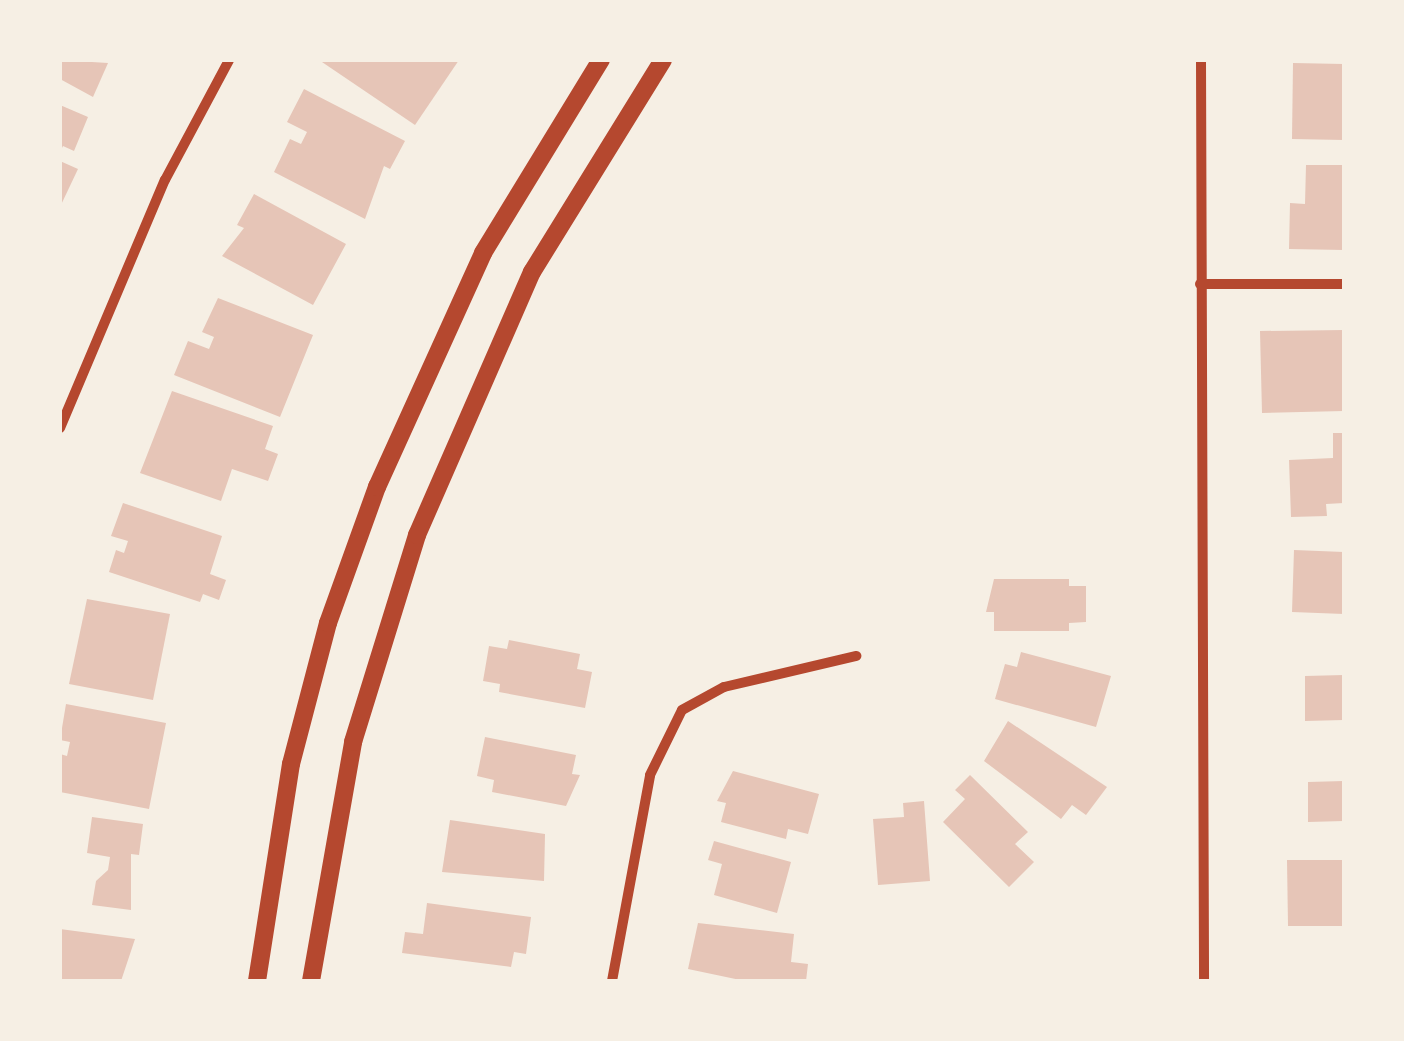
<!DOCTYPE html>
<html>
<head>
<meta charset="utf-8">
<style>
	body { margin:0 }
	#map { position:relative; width:1404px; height:1041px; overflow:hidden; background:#f6efe4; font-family:Barlow,sans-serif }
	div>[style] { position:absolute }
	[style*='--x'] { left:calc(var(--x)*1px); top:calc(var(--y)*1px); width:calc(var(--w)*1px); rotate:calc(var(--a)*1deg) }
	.building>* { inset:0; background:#e6c5b7 }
	.minor>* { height:10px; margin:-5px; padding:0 5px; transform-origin:5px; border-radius:5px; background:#b5482f }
	.tertiary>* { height:18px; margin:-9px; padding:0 9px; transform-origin:9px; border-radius:9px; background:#b5482f }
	span { translate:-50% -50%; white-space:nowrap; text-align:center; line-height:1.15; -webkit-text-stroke:10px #f6efe4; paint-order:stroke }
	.frame { position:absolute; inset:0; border:62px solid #f6efe4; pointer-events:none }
</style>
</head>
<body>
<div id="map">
	<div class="building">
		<i style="clip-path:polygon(60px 60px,108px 63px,93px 97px,60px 79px)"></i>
		<i style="clip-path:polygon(319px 60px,459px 60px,415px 125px)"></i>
		<i style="clip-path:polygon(1293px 63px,1344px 64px,1344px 140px,1292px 139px)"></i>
		<i style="clip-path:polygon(304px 89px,405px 141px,390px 169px,384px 166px,365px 219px,274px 172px,290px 139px,301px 144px,307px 132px,287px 122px)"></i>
		<i style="clip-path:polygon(60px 105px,88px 117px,74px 151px,63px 146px,60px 152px)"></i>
		<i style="clip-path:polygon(60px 161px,78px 169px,60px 207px)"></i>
		<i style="clip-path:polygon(1306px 165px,1344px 165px,1344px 250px,1289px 249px,1290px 203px,1305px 204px)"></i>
		<i style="clip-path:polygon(254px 194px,346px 244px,313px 305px,222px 256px,244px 228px,237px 225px)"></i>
		<i style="clip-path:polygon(218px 298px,313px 335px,280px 417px,174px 375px,188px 341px,209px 349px,214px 337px,202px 332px)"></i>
		<i style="clip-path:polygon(1344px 330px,1344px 411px,1262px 413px,1260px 331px)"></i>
		<i style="clip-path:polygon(172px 391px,273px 426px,265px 449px,278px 454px,268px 481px,232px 469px,221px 501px,140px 473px)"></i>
		<i style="clip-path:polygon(1333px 433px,1344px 433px,1344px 503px,1326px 504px,1327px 516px,1291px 517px,1289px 460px,1333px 458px)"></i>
		<i style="clip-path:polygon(123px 503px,222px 536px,210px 574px,226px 580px,219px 600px,203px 594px,200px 602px,109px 572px,116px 550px,124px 553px,128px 541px,111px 536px)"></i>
		<i style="clip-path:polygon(1294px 550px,1344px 552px,1344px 614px,1292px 612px)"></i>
		<i style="clip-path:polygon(994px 579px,1069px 579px,1069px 586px,1086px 586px,1086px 622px,1069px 623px,1069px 631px,994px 631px,994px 612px,986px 612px)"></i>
		<i style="clip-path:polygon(87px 599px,170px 614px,153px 700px,69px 684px)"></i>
		<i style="clip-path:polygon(509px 640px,580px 654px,577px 669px,592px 672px,585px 708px,499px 692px,500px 684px,483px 681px,489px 646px,507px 649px)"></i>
		<i style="clip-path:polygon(1021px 652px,1111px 676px,1096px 727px,995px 699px,1005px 664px,1017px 667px)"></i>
		<i style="clip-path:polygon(1344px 675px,1344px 720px,1305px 721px,1305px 676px)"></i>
		<i style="clip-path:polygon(66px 704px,166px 723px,149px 809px,60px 792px,60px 754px,67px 756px,70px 742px,60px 740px)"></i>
		<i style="clip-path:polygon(1008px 721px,1107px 787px,1086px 815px,1072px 805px,1061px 819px,984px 761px)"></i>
		<i style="clip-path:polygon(485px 737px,576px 755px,572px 774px,580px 775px,566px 806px,492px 792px,494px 780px,477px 776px)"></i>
		<i style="clip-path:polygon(733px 771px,819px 794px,808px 834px,788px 829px,786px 839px,721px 822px,726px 803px,717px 801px)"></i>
		<i style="clip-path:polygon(970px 775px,1028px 832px,1015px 844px,1034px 862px,1009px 887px,943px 822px,965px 799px,955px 790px)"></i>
		<i style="clip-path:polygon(1344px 781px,1344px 821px,1308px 822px,1308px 782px)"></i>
		<i style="clip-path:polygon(924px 801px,930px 881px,878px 885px,873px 819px,904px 817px,903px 803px)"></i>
		<i style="clip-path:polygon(92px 817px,143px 824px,139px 855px,131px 854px,131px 910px,92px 905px,96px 881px,108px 870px,110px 857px,87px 853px)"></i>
		<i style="clip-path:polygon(450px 820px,545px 834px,544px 881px,442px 872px)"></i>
		<i style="clip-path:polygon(714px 841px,791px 862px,777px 913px,714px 895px,722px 864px,708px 860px)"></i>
		<i style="clip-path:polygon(1287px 860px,1344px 860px,1344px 926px,1288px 926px)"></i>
		<i style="clip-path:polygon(427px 903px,531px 917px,526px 954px,514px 952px,511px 967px,402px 953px,405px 932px,423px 934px)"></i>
		<i style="clip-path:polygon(698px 923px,794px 934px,791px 962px,808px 964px,806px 981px,745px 981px,688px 969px)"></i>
		<i style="clip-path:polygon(60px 929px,135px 939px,121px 981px,60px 981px)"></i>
	</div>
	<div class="minor">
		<i style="--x:1201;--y:60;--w:921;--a:89.81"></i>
		<i style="--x:1200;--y:284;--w:144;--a:0"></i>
		<i style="--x:60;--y:428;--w:269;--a:-67.1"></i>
		<i style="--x:165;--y:180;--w:136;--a:-61.9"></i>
		<i style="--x:612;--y:981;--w:209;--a:-79.5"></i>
		<i style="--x:650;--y:775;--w:72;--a:-63.8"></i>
		<i style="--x:682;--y:710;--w:48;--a:-28.7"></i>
		<i style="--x:724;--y:687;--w:136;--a:-13.2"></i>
	</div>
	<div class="tertiary">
		<i style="--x:257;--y:981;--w:220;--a:-81.1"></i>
		<i style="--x:291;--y:764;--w:146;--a:-75.3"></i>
		<i style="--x:328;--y:623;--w:145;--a:-70.2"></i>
		<i style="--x:377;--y:487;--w:257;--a:-65.6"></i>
		<i style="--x:483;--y:253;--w:226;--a:-58.6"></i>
		<i style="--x:311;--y:981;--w:243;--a:-80"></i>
		<i style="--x:353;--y:742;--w:217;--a:-72.8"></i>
		<i style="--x:417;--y:535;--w:287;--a:-66.4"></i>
		<i style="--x:532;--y:272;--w:249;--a:-58.3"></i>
	</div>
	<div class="frame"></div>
</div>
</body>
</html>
